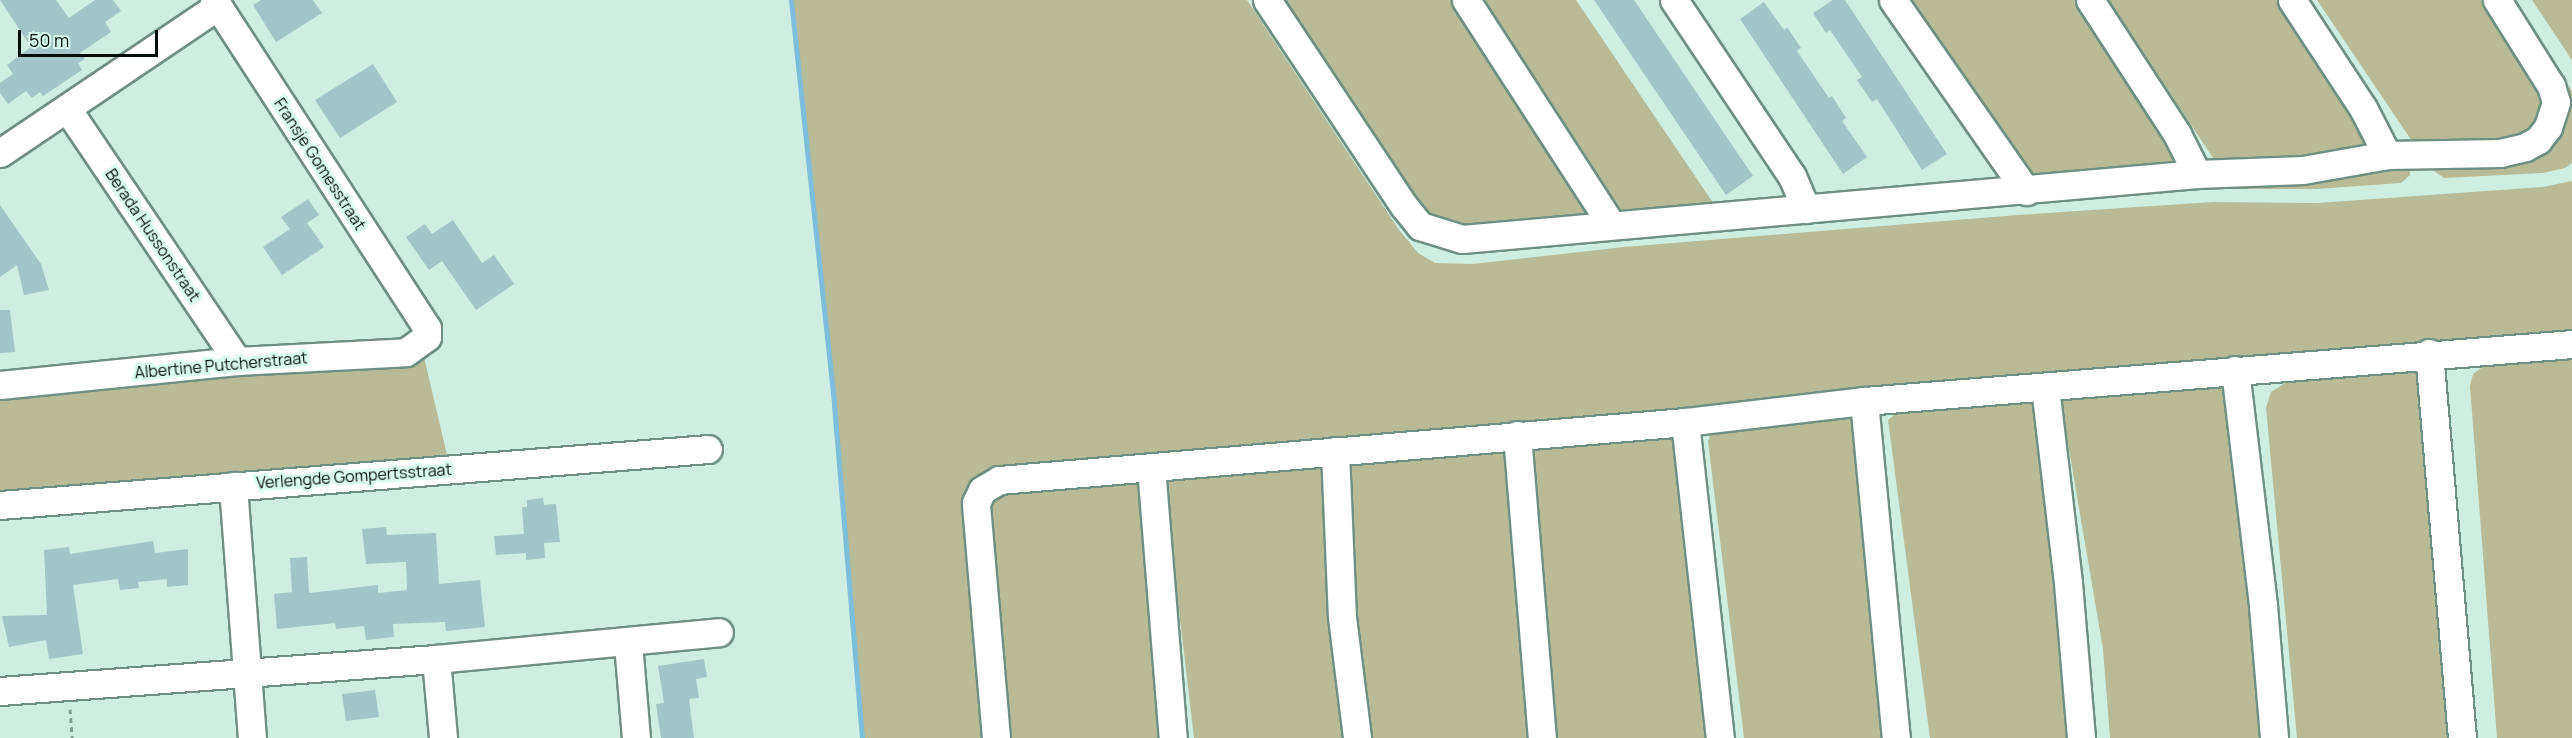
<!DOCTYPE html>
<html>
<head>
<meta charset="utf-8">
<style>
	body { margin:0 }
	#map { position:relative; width:2572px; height:738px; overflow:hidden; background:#cdeee1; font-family:Manrope,sans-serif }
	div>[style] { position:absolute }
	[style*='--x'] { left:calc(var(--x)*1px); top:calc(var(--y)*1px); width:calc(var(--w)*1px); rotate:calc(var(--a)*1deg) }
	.green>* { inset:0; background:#b9ba96 }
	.stream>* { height:5px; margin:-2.5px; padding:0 2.5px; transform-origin:2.5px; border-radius:2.5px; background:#7ebddb }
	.building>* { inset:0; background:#a2c6c7 }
	.path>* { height:3px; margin-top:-1.5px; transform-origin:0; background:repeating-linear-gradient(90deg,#819a90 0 4.5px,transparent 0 9px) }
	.roads { filter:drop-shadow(2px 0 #708f83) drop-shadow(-2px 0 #708f83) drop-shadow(0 2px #708f83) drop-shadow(0 -2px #708f83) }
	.minor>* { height:27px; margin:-13.5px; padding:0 13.5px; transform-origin:13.5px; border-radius:13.5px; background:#fff }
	span { translate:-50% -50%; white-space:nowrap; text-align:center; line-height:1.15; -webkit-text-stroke:6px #dafcef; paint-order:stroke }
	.street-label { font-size:16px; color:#040f0b }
	.scale { position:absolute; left:18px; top:30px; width:140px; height:27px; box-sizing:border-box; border:3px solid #040f0b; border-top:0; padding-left:8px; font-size:18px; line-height:21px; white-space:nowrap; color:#040f0b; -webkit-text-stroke:4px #dafcef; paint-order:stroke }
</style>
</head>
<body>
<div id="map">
	<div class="green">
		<i style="clip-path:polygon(791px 0,1247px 0,1399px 230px,1418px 253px,1435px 263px,1473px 264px,1624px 247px,2018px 215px,2213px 202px,2318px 203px,2543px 187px,2572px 181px,2572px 331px,973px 487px,987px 738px,862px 738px,834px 405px)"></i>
		<i style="clip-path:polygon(1269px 0,1468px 0,1608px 211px,1435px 241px)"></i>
		<i style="clip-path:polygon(1481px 0,1576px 0,1728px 225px,1628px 221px)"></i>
		<i style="clip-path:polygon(1901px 0,2092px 0,2207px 174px,2207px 189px,2028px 196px)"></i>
		<i style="clip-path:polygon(2108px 0,2302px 0,2409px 160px,2410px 175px,2401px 183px,2317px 189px,2242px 189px,2229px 182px)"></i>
		<i style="clip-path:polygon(2317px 0,2511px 0,2572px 91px,2572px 163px,2565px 168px,2543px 173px,2444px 178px,2430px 168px)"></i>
		<i style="clip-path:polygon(2532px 0,2572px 0,2572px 60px)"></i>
		<i style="clip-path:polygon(424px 357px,451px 472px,0 507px,0 393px)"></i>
		<i style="clip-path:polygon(2572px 360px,2572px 738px,2497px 738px,2470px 386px,2473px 374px,2484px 366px)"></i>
		<i style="clip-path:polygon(2425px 371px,2470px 738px,2297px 738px,2266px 408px,2271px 392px,2285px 383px)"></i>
		<i style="clip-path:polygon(2223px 384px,2280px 738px,2110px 738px,2103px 649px,2061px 402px,2070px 396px)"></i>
		<i style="clip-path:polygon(2029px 401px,2041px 404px,2086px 738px,1930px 738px,1888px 420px,1898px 412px)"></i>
		<i style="clip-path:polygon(1849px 416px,1863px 420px,1904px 738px,1744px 738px,1708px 441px,1712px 430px)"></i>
		<i style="clip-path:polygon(1678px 434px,1723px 738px,1550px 738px,1531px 446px)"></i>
		<i style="clip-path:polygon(1501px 446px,1508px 453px,1531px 738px,1373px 738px,1351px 616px,1346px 466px,1351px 458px)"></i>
		<i style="clip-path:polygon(1324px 464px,1346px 738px,1194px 738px,1163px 474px)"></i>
		<i style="clip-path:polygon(1142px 477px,1165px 738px,1005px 738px,985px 509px,1001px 488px)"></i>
	</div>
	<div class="stream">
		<i style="--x:791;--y:0;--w:407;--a:83.9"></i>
		<i style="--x:834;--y:405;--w:334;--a:85.2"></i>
	</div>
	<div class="building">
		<i style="clip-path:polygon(0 0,56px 0,69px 18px,95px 0,113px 0,121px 11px,105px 22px,111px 32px,80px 53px,85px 59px,78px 63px,82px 70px,43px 96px,40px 92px,32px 98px,26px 91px,8px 104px,0 93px,0 83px,13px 74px,7px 65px,31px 47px)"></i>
		<i style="clip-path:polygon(261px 0,313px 0,322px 13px,276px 42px,253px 5px)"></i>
		<i style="clip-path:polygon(1594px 0,1634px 0,1753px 176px,1726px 195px)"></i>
		<i style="clip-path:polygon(1833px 0,1845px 0,1947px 154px,1922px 170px,1877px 99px,1872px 102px,1857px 80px,1862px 77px,1830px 30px,1826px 33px,1813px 13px)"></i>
		<i style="clip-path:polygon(1764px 2px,1784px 30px,1787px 27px,1801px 48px,1797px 51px,1829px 98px,1832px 96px,1846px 118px,1842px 121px,1867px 157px,1843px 174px,1740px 19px)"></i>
		<i style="clip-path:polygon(373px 64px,397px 102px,340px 138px,315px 100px)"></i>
		<i style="clip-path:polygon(308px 199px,319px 215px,307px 223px,324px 247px,282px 275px,263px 247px,290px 229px,281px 217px)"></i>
		<i style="clip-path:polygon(0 205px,41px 264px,49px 290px,24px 295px,17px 265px,0 277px)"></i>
		<i style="clip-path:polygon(453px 220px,482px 263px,494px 255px,514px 284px,476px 310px,442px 261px,429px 270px,406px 237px,425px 224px,432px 234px)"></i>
		<i style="clip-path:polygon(0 310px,10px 310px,15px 352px,0 353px)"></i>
		<i style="clip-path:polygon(543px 498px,544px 505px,556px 504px,560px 542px,544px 543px,545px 558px,526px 560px,526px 553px,496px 555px,494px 536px,524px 534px,522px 507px,527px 507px,527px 500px)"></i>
		<i style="clip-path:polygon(386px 527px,387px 535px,436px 533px,439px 584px,480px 580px,485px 627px,446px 631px,445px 622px,393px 624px,394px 637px,366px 640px,364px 626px,336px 629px,335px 623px,277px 629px,274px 594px,292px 592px,290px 558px,307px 557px,309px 593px,378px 585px,378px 593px,407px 590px,406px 562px,366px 564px,362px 529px)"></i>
		<i style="clip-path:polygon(153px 541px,155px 553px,188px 549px,188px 585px,167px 587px,167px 579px,138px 582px,139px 588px,120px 590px,118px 579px,73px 585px,83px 654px,49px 659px,46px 640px,9px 647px,2px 616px,47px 615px,44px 550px,69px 547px,70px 554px)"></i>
		<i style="clip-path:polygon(704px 659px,707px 677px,696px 679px,699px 698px,689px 699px,694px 738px,661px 738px,656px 704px,664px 703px,658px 666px)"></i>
		<i style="clip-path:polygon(375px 690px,379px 717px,346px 721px,342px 694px)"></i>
	</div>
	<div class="path">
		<i style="--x:70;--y:709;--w:29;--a:86"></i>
	</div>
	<div class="roads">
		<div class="minor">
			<i style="--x:1267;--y:0;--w:247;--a:56.4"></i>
			<i style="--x:1404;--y:206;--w:26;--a:51"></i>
			<i style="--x:1420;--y:226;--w:44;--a:17.2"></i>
			<i style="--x:1462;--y:239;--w:738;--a:-5.05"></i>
			<i style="--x:2197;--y:174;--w:106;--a:-2.2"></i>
			<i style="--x:2303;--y:170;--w:85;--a:-10.1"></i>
			<i style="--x:2387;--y:155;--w:113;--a:-1"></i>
			<i style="--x:2500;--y:153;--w:26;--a:-13"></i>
			<i style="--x:2525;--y:147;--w:15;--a:-28"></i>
			<i style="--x:2538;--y:140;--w:16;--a:-52"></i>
			<i style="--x:2548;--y:127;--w:26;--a:-72"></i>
			<i style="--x:2556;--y:102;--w:17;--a:-107"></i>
			<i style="--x:2551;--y:86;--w:102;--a:-122.1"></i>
			<i style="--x:1466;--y:0;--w:267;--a:57.1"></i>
			<i style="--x:1674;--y:0;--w:212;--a:56.2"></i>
			<i style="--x:1792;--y:176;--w:36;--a:67"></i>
			<i style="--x:1893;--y:0;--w:233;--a:55.1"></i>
			<i style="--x:2090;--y:0;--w:160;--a:57"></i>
			<i style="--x:2177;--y:134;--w:45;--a:63.4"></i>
			<i style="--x:2292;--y:0;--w:129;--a:56.7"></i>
			<i style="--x:2363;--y:108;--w:53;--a:62.9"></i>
			<i style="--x:68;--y:110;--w:303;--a:56"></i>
			<i style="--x:0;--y:153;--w:263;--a:-34"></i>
			<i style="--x:2429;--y:353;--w:386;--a:85.1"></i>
			<i style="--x:2235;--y:370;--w:238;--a:83.2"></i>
			<i style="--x:2263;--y:606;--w:132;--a:85.2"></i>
			<i style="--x:0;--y:385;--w:238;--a:-5.8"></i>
			<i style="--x:237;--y:361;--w:169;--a:-3"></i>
			<i style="--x:406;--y:352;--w:26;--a:-36"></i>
			<i style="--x:427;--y:337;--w:9;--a:-90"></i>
			<i style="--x:427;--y:328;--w:391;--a:-123"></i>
			<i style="--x:2045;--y:387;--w:197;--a:83.3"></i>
			<i style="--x:2068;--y:583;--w:156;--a:85.2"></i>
			<i style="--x:1864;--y:401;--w:339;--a:84.6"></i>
			<i style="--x:1685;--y:422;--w:318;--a:83.7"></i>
			<i style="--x:1517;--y:435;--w:304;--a:85.3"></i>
			<i style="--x:1335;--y:451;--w:166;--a:87.6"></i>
			<i style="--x:1342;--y:617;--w:122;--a:82.9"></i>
			<i style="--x:1151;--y:467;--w:272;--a:85.4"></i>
			<i style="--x:233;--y:486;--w:253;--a:85.7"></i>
			<i style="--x:0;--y:505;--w:710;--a:-4.52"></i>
			<i style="--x:628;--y:643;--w:95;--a:85.2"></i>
			<i style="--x:436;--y:659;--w:79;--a:84.9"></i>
			<i style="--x:0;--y:691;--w:437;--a:-4.2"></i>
			<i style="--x:436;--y:659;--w:284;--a:-5.4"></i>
			<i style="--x:996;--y:738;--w:236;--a:-94.9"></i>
			<i style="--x:976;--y:503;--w:14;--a:-65"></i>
			<i style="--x:982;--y:490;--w:20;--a:-30"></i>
			<i style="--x:999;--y:480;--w:688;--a:-4.83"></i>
			<i style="--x:1685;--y:422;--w:180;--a:-6.7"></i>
			<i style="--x:1864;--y:401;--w:710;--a:-4.6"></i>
		</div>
	</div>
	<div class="street-label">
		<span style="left:320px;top:164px;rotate:57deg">Fransje Gomesstraat</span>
		<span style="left:153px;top:235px;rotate:56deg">Berada Hussonstraat</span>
		<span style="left:221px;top:365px;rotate:-5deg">Albertine Putcherstraat</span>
		<span style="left:354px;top:476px;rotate:-4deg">Verlengde Gompertsstraat</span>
	</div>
	<div class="scale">50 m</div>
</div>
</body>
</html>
